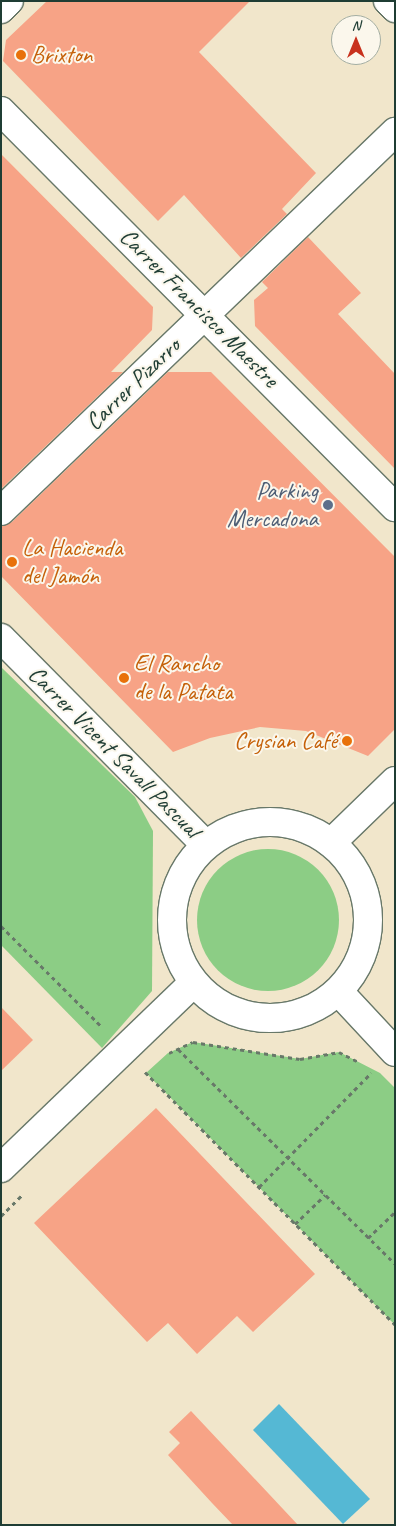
<!DOCTYPE html>
<html>
<head>
<meta charset="utf-8">
<style>
	body { margin:0 }
	#map { position:relative; width:396px; height:1526px; overflow:hidden; background:#f1e6cb; font-family:Caveat,sans-serif }
	div>[style] { position:absolute }
	[style*='--x'] { left:calc(var(--x)*1px); top:calc(var(--y)*1px); width:calc(var(--w)*1px); rotate:calc(var(--a)*1deg) }
	.green>* { inset:0; background:#8ccd85 }
	.round { border-radius:50% }
	.water>* { inset:0; background:#55b8d4 }
	.building>* { inset:0; background:#f7a386 }
	.path>* { height:3px; margin-top:-1.5px; transform-origin:0; background:repeating-linear-gradient(90deg,#687869 0 4px,transparent 0 8px) }
	.roads { filter:drop-shadow(1px 0 #687869) drop-shadow(-1px 0 #687869) drop-shadow(0 1px #687869) drop-shadow(0 -1px #687869) }
	.minor>* { height:28px; margin:-14px; padding:0 14px; transform-origin:14px; border-radius:14px; background:#fff }
	.tertiary>* { height:28px; margin:-14px; padding:0 14px; transform-origin:14px; border-radius:14px; background:#fff }
	.tertiary>.ring { margin:-14px; padding:0; box-sizing:content-box; background:none; border:28px solid #fff; border-radius:50% }
	.dots>* { width:14px; height:14px; translate:-50% -50%; box-sizing:border-box; border:2px solid #fbf7ec; border-radius:50% }
	span { translate:-50% -50%; white-space:nowrap; text-align:center; line-height:1.15; -webkit-text-stroke:4px #fbf7ec; paint-order:stroke }
	.food-label { font-size:24px; color:#c56008 }
	.left { translate:0 -50%; text-align:left }
	.right { translate:-100% -50%; text-align:right }
	.street-label { font-size:24px; color:#1f3d34 }
	.service-label { font-size:24px; color:#4e5e75 }
	.frame { position:absolute; inset:0; border:2px solid #1f3d34; pointer-events:none }
	.north { position:absolute; left:331px; top:15px; width:50px; height:50px; box-sizing:border-box; background:#fbf7ec; border:1px solid #a3ada2; border-radius:50%; rotate:0deg; font-size:14px; font-weight:700; line-height:20px; text-align:center; color:#1f3d34 }
	.north::after { content:''; display:block; margin:auto; width:18px; height:22px; background:#c8321e; clip-path:polygon(50% 0,100% 100%,50% 72%,0 100%) }
</style>
</head>
<body>
<div id="map">
	<div class="green">
		<i style="clip-path:polygon(1px 667px,135px 797px,153px 831px,152px 991px,102px 1048px,1px 945px)"></i>
		<i class="round" style="left:197px;top:849px;width:142px;height:142px"></i>
		<i style="clip-path:polygon(193px 1042px,300px 1059px,339px 1052px,380px 1073px,395px 1088px,395px 1325px,146px 1073px,168px 1053px)"></i>
	</div>
	<div class="water">
		<i style="clip-path:polygon(279px 1404px,370px 1499px,343px 1524px,253px 1430px)"></i>
	</div>
	<div class="building">
		<i style="clip-path:polygon(47px 1px,250px 1px,199px 52px,316px 173px,282px 209px,287px 214px,241px 258px,184px 195px,158px 221px,3px 61px,6px 40px)"></i>
		<i style="clip-path:polygon(1px 154px,153px 307px,152px 330px,111px 372px,123px 372px,1px 489px)"></i>
		<i style="clip-path:polygon(308px 237px,361px 293px,338px 314px,395px 374px,395px 469px,255px 326px,254px 300px,268px 288px,262px 282px)"></i>
		<i style="clip-path:polygon(168px 372px,211px 372px,395px 557px,395px 729px,368px 756px,306px 731px,260px 727px,210px 738px,173px 752px,1px 576px,1px 526px,12px 522px)"></i>
		<i style="clip-path:polygon(1px 1007px,33px 1040px,1px 1071px)"></i>
		<i style="clip-path:polygon(156px 1108px,315px 1274px,253px 1332px,237px 1316px,197px 1354px,168px 1323px,147px 1342px,34px 1223px)"></i>
		<i style="clip-path:polygon(191px 1411px,298px 1525px,233px 1525px,212px 1503px,168px 1455px,180px 1443px,169px 1432px)"></i>
	</div>
	<div class="path">
		<i style="--x:1;--y:926;--w:141;--a:45"></i>
		<i style="--x:178;--y:1049;--w:305;--a:44.7"></i>
		<i style="--x:169;--y:1053;--w:26;--a:-25"></i>
		<i style="--x:193;--y:1042;--w:108;--a:9"></i>
		<i style="--x:300;--y:1059;--w:40;--a:-10"></i>
		<i style="--x:339;--y:1052;--w:22;--a:27"></i>
		<i style="--x:145;--y:1072;--w:356;--a:45.3"></i>
		<i style="--x:259;--y:1187;--w:160;--a:-45.5"></i>
		<i style="--x:1;--y:1216;--w:31;--a:-45"></i>
		<i style="--x:295;--y:1224;--w:42;--a:-44"></i>
		<i style="--x:368;--y:1238;--w:37;--a:-44"></i>
	</div>
	<div class="roads">
		<div class="minor">
			<i style="--x:388;--y:1;--w:10;--a:45"></i>
			<i style="--x:1;--y:9;--w:11;--a:-45"></i>
			<i style="--x:1;--y:111;--w:559;--a:45.15"></i>
			<i style="--x:1;--y:511;--w:547;--a:-43.89"></i>
			<i style="--x:1;--y:638;--w:291;--a:45.3"></i>
		</div>
		<div class="tertiary">
			<i class="ring" style="left:172px;top:822px;width:168px;height:168px"></i>
			<i style="--x:331;--y:843;--w:89;--a:-44.1"></i>
			<i style="--x:339;--y:992;--w:82;--a:47"></i>
			<i style="--x:1;--y:1168;--w:267;--a:-43.9"></i>
		</div>
	</div>
	<div class="dots">
		<i style="left:21px;top:55px;background:#e8710a"></i>
		<i style="left:328px;top:505px;background:#5c6f8a"></i>
		<i style="left:12px;top:562px;background:#e8710a"></i>
		<i style="left:124px;top:678px;background:#e8710a"></i>
		<i style="left:347px;top:741px;background:#e8710a"></i>
	</div>
	<div class="food-label">
		<span class="left" style="left:31px;top:55px">Brixton</span>
		<span class="left" style="left:22px;top:562px">La Hacienda<br>del Jamón</span>
		<span class="left" style="left:134px;top:678px">El Rancho<br>de la Patata</span>
		<span class="right" style="left:337px;top:741px">Crysian Café</span>
	</div>
	<div class="street-label">
		<span style="left:199px;top:308px;rotate:45deg">Carrer Francisco Maestre</span>
		<span style="left:133px;top:384px;rotate:-44deg">Carrer Pizarro</span>
		<span style="left:114px;top:752px;rotate:45deg">Carrer Vicent Savall Pascual</span>
	</div>
	<div class="service-label">
		<span class="right" style="left:318px;top:505px">Parking<br>Mercadona</span>
	</div>
	<div class="frame"></div>
	<div class="north">N</div>
</div>
</body>
</html>
